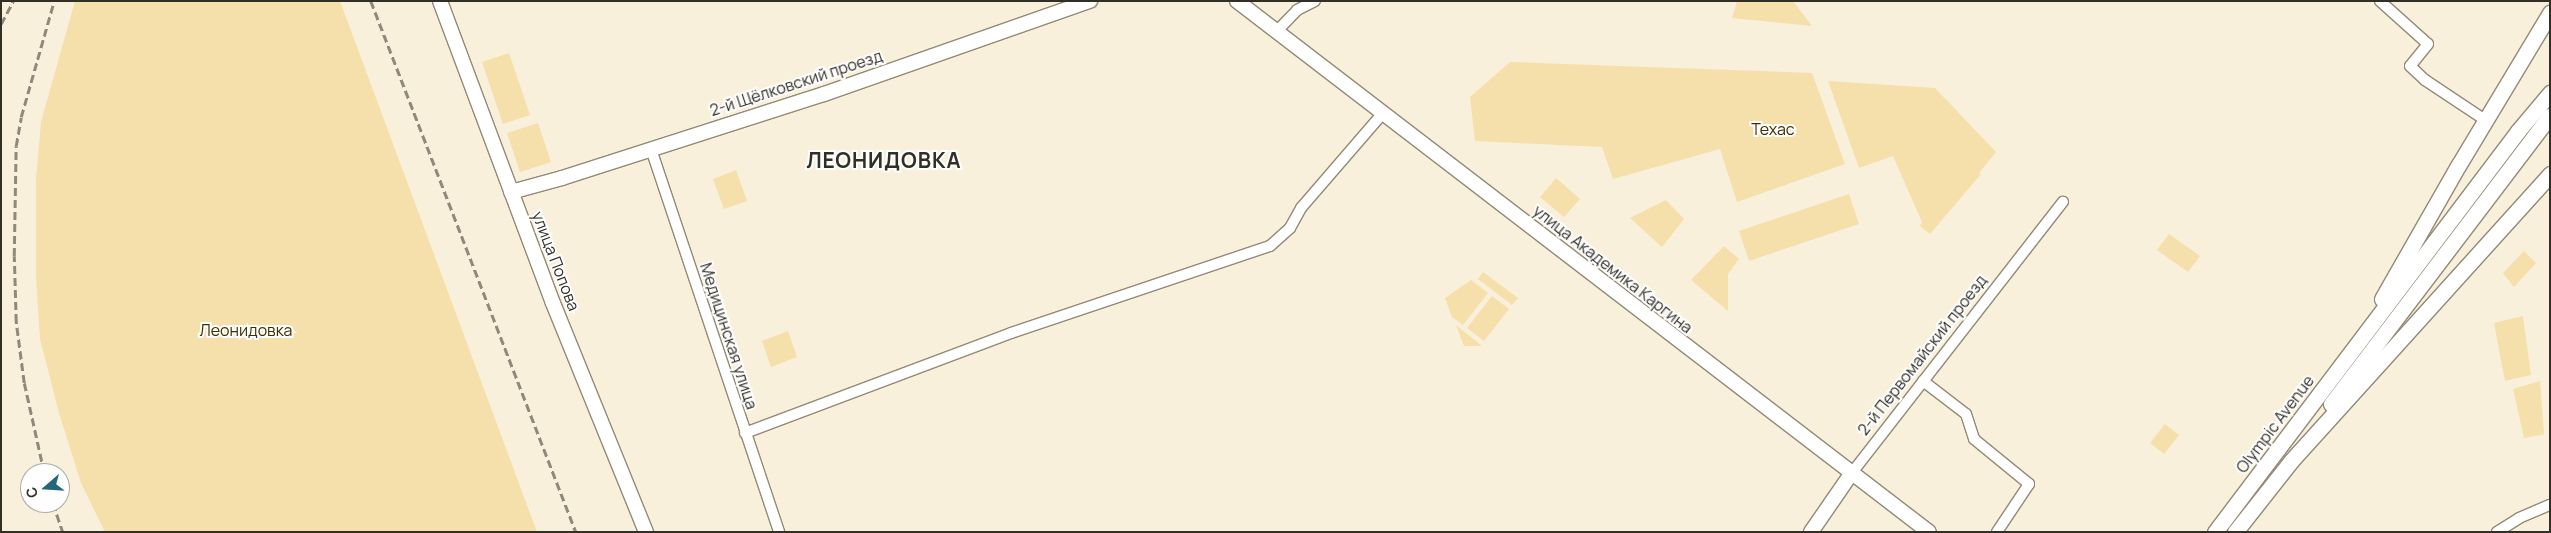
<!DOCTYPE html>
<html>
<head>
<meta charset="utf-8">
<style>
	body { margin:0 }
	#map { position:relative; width:2551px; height:533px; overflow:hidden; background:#f9f0db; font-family:Manrope,sans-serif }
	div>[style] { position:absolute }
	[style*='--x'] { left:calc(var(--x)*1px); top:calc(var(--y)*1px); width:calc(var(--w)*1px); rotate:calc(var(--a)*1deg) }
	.green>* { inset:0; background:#f5dfaa }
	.roads { filter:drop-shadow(1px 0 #928a77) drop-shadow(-1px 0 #928a77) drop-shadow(0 1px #928a77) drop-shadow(0 -1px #928a77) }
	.minor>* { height:10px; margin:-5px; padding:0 5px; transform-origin:5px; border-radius:5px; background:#fff }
	.tertiary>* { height:14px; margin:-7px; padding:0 7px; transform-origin:7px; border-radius:7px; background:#fff }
	.secondary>* { height:15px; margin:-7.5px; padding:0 7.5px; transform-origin:7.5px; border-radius:7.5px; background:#fff }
	.rail>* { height:2.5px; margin-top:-1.25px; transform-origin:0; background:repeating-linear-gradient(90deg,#8e897b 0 8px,transparent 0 12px) }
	span { translate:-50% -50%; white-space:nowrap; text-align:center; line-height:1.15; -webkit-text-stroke:4px #fefefe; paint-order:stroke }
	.street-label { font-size:16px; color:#322f27 }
	.park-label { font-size:16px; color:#3f2f00 }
	.district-label { font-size:21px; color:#322f27; font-weight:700; letter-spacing:1px }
	.frame { position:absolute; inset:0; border:2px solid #322f27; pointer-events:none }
	.north { position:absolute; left:20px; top:463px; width:50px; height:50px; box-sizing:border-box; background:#fefefe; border:1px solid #acaba8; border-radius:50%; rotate:251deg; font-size:14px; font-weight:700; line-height:20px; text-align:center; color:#322f27 }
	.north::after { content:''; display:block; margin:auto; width:18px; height:22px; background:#25667a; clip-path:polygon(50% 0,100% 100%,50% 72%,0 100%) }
</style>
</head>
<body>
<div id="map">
	<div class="green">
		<i style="clip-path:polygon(75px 1px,340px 1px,537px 532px,105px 532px,81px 483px,59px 413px,40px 339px,36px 278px,36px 179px,41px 122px)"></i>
		<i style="clip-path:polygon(1737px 1px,1793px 1px,1812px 26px,1732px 18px)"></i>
		<i style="clip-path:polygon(509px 53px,530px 115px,503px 124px,482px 62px)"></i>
		<i style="clip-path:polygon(1510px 62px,1812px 73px,1845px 164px,1737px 202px,1720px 149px,1613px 179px,1602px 147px,1475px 141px,1470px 97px)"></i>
		<i style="clip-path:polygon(1828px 81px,1935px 88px,1996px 152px,1979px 173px,1981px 174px,1930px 234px,1920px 226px,1922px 222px,1893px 156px,1859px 168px)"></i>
		<i style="clip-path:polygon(538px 123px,551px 162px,520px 172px,507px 133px)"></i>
		<i style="clip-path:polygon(736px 170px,747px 201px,724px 209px,713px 179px)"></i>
		<i style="clip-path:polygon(1556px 178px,1580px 199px,1564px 217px,1540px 197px)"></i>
		<i style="clip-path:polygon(1849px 194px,1859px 224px,1749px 261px,1739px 231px)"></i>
		<i style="clip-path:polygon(1666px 200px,1684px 219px,1662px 247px,1630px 218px)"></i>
		<i style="clip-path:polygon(2169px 234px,2200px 256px,2188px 272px,2157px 250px)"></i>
		<i style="clip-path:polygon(1724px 246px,1739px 259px,1728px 274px,1728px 311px,1691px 280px)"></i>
		<i style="clip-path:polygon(2524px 251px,2536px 263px,2514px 287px,2503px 273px)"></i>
		<i style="clip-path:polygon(1483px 272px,1518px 298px,1512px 305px,1478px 279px)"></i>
		<i style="clip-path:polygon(1471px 280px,1488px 293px,1463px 325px,1452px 317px,1445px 298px)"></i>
		<i style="clip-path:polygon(1492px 296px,1509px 309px,1484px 341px,1467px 328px)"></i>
		<i style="clip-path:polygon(2523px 316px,2531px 375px,2505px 381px,2494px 323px)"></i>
		<i style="clip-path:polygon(1456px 325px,1482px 346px,1464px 346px)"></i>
		<i style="clip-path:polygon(788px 331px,797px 357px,771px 367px,762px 341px)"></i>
		<i style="clip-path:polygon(2540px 381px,2544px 434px,2524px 438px,2513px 389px)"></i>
		<i style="clip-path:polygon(2165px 424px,2179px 435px,2164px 454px,2150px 443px)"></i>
	</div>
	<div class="roads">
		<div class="minor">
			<i style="--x:2380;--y:1;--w:64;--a:41.9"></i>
			<i style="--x:2428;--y:44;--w:28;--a:129"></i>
			<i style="--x:2410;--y:66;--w:21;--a:43"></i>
			<i style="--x:2425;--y:80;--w:72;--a:33.7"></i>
			<i style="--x:1277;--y:31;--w:29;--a:-46"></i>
			<i style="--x:1297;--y:10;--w:20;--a:-27"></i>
			<i style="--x:651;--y:149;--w:404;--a:71.5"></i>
			<i style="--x:1923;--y:381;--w:54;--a:37.5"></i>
			<i style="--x:1966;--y:414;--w:26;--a:72"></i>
			<i style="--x:1974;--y:439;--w:71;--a:39.3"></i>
			<i style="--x:2029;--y:484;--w:58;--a:123.7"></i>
			<i style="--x:745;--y:433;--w:284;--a:-20.6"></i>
			<i style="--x:1011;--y:333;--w:273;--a:-18.6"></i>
			<i style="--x:1270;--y:246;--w:27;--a:-42"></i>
			<i style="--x:1290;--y:228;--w:23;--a:-61"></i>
			<i style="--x:1301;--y:208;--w:124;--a:-49.2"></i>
			<i style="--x:1851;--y:474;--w:345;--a:-52.1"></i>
			<i style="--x:2497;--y:532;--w:26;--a:-32"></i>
			<i style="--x:2519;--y:518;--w:34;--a:-23"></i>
		</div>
		<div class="tertiary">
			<i style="--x:440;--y:1;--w:322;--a:69.5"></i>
			<i style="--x:553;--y:303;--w:247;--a:67.9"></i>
			<i style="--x:1237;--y:1;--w:872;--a:37.5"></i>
			<i style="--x:511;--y:192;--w:53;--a:-15.4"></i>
			<i style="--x:562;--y:178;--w:275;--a:-17.8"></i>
			<i style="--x:824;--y:94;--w:282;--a:-19.3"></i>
			<i style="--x:1811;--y:532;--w:70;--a:-55.4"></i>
		</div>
		<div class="secondary">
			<i style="--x:2382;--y:299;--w:153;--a:-60.3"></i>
			<i style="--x:2458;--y:166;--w:179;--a:-59"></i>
			<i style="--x:2331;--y:404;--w:362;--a:-52.8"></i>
			<i style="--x:2215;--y:532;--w:503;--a:-52.92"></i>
			<i style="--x:2518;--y:131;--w:50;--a:-49.9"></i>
			<i style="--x:2235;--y:532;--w:90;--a:-51.7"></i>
			<i style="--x:2291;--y:461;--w:387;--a:-47.9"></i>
		</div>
	</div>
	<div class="rail">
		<i style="--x:371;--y:1;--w:569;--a:68.89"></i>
		<i style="--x:1;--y:24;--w:26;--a:-62"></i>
		<i style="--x:44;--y:473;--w:92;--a:-102.5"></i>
		<i style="--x:24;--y:383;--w:62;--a:-97.5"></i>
		<i style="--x:16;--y:322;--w:66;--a:-91.7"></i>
		<i style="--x:14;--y:256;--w:110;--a:-89"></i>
		<i style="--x:16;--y:146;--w:29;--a:-80"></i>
		<i style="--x:21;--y:117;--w:121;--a:-74.1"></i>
		<i style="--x:53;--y:503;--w:31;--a:71"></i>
	</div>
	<div class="street-label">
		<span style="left:796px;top:83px;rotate:-18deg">2-й Щёлковский проезд</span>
		<span style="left:556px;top:261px;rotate:69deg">улица Попова</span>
		<span style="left:1613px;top:269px;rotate:38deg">улица Академика Каргина</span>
		<span style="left:729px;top:336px;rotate:72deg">Медицинская улица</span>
		<span style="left:1922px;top:355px;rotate:-52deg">2-й Первомайский проезд</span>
		<span style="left:2275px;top:424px;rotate:-53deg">Olympic Avenue</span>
	</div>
	<div class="park-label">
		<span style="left:1773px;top:129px">Техас</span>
		<span style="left:246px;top:330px">Леонидовка</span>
	</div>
	<div class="district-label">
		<span style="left:884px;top:160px">ЛЕОНИДОВКА</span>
	</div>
	<div class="frame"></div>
	<div class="north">С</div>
</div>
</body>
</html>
